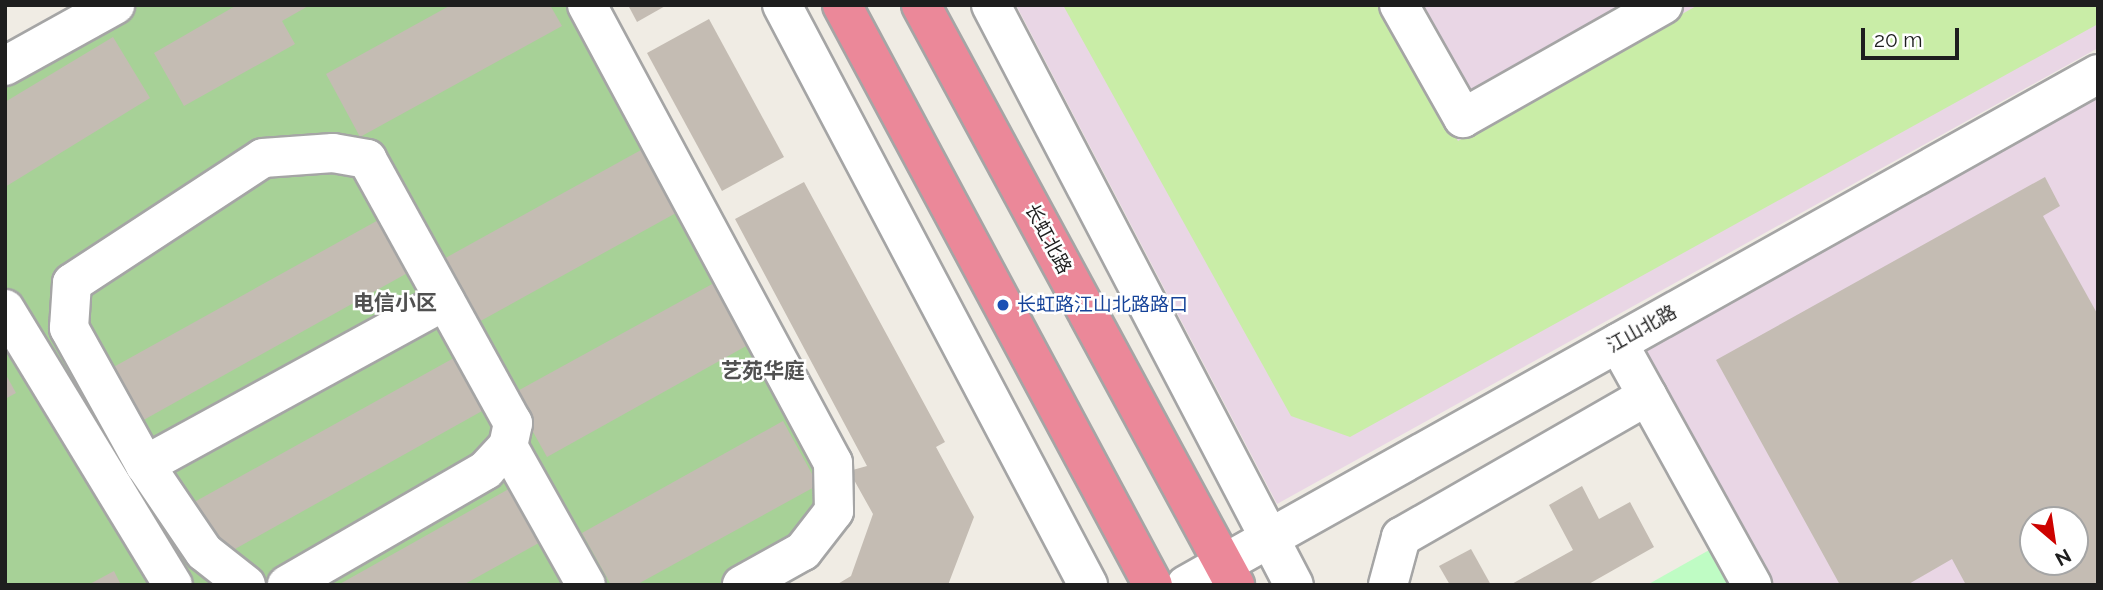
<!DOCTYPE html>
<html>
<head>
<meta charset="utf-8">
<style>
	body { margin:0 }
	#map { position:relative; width:2103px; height:590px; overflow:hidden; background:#f0ece4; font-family:Raleway,"Noto Sans SC",sans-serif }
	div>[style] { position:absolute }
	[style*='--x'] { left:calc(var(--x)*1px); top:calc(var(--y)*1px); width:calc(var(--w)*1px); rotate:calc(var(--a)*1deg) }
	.industrial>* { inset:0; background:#e9d6e5 }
	.grass>* { inset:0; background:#c9eda7 }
	.forest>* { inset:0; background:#a7d197 }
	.park>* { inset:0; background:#bffcc4 }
	.building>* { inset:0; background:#c4bcb3 }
	.roads { filter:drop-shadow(2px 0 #a5a5a5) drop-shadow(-2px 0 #a5a5a5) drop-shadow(0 2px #a5a5a5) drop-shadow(0 -2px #a5a5a5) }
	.minor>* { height:38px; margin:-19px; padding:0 19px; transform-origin:19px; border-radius:19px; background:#fff }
	.highway>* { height:38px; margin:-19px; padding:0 19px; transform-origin:19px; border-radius:19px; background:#eb8899 }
	.dots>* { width:19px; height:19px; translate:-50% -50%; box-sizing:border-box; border:4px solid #fff; border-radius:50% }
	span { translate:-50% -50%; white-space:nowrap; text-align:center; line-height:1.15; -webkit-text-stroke:5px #fff; paint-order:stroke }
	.street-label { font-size:19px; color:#1e1e1e }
	.transit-label { font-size:19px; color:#164399 }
	.left { translate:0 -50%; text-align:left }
	.neighbourhood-label { font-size:21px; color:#515151; font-weight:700 }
	.frame { position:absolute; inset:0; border:7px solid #1e1e1e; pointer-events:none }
	.north { position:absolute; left:2019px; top:506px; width:70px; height:70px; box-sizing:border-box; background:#fff; border:2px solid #a5a5a5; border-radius:50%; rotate:151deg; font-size:19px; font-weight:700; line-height:28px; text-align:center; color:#1e1e1e }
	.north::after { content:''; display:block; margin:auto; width:24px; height:32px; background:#cd0200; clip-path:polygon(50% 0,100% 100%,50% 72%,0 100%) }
	.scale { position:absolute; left:1861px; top:28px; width:98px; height:32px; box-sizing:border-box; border:4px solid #1e1e1e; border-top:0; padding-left:9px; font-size:21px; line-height:24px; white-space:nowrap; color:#1e1e1e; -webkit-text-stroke:5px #fff; paint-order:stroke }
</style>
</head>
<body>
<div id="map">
	<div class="industrial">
		<i style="clip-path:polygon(1016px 5px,2098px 5px,2098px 48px,1277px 504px)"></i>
		<i style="clip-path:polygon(evenodd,2098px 74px,2098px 585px,1771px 585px,1632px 335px,2098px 74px,2033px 520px,2075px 520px,2075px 562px,2033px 562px,2033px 520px)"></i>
	</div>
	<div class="grass">
		<i style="clip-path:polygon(1063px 5px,1377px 5px,1458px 141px,1698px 5px,2098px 5px,2098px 24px,1350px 437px,1291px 416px)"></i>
	</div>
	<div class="forest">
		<i style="clip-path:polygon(115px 5px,587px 5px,833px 463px,834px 511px,742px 585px,5px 585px,5px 66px)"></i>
	</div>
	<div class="park">
		<i style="clip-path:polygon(1727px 540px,1752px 585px,1647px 585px)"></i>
	</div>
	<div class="building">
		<i style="clip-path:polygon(237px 5px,310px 5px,282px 21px,295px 44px,184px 106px,154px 53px)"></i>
		<i style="clip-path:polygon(451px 5px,550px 5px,562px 26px,360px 137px,326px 74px)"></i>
		<i style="clip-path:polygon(628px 5px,667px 5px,637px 22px)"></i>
		<i style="clip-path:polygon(709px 19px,784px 157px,722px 191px,647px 53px)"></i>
		<i style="clip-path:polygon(113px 37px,150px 98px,5px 187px,5px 102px)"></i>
		<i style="clip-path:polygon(641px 150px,676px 213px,475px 324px,440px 261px)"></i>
		<i style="clip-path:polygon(evenodd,2045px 177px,2060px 206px,2043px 216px,2098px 315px,2098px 585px,1966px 585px,1952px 559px,1907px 585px,1840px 585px,1716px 360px,2045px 177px,2033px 520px,2075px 520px,2075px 562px,2033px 562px,2033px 520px)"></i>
		<i style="clip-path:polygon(804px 182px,945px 442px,936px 447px,974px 517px,948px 585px,836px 585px,851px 576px,873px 514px,849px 471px,867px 466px,735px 219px)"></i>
		<i style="clip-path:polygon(382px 218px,411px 271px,140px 422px,110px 369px)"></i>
		<i style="clip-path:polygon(714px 283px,748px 345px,547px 457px,512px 394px)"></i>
		<i style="clip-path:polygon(461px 354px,491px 406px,219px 558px,189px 505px)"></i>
		<i style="clip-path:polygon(5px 373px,16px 393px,5px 399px)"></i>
		<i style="clip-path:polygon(783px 421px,818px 485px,636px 585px,611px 585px,582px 533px)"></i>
		<i style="clip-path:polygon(516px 485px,546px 539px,463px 585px,338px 585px)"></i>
		<i style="clip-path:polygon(1582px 486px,1599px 519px,1630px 502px,1654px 547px,1587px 585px,1510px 585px,1573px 550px,1549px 505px)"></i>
		<i style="clip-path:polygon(1471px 549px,1491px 585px,1450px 585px,1439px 566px)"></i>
		<i style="clip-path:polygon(114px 571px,121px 585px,88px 585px)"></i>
	</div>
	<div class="roads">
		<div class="minor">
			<i style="--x:587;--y:5;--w:520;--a:61.76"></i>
			<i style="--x:833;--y:463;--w:48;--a:88.8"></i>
			<i style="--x:834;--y:511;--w:51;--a:127.8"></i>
			<i style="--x:803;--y:551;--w:70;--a:150.9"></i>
			<i style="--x:782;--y:5;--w:656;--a:62.18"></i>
			<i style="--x:991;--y:5;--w:654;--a:62.42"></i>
			<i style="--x:1399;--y:5;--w:130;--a:60.5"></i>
			<i style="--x:1463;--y:118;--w:230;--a:-29.5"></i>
			<i style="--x:5;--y:66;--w:126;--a:-29"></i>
			<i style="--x:5;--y:309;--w:323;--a:58.7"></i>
			<i style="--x:1618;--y:343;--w:277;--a:61"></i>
			<i style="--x:508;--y:446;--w:159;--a:60.7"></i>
			<i style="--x:145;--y:465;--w:342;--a:-28.7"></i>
			<i style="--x:246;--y:585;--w:53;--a:-141.8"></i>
			<i style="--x:204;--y:552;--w:105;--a:-124.1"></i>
			<i style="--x:145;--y:465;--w:157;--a:-119"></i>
			<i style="--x:69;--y:328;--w:45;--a:-86.2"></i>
			<i style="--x:72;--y:283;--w:228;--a:-33.2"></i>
			<i style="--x:263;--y:158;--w:70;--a:-4.1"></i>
			<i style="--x:333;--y:153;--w:35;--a:10"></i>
			<i style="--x:367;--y:159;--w:302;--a:61.1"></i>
			<i style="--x:513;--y:423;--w:24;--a:102"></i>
			<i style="--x:508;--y:446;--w:33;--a:133"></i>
			<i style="--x:486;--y:470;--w:230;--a:150"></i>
			<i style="--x:1186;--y:585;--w:1045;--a:-29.26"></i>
			<i style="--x:1388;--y:585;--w:50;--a:-74.8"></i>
			<i style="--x:1401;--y:537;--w:284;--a:-29.8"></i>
		</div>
		<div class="highway">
			<i style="--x:842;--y:5;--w:658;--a:61.8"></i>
			<i style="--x:921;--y:5;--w:660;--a:61.57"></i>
		</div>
	</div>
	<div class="dots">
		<i style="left:1003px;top:305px;background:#1a4fb4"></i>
	</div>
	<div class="street-label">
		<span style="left:1048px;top:239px;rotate:62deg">长虹北路</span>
		<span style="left:1642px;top:329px;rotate:-29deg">江山北路</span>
	</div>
	<div class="transit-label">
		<span class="left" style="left:1017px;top:305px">长虹路江山北路路口</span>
	</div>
	<div class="neighbourhood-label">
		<span style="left:395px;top:303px">电信小区</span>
		<span style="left:763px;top:371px">艺苑华庭</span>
	</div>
	<div class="frame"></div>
	<div class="north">N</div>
	<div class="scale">20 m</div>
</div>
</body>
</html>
